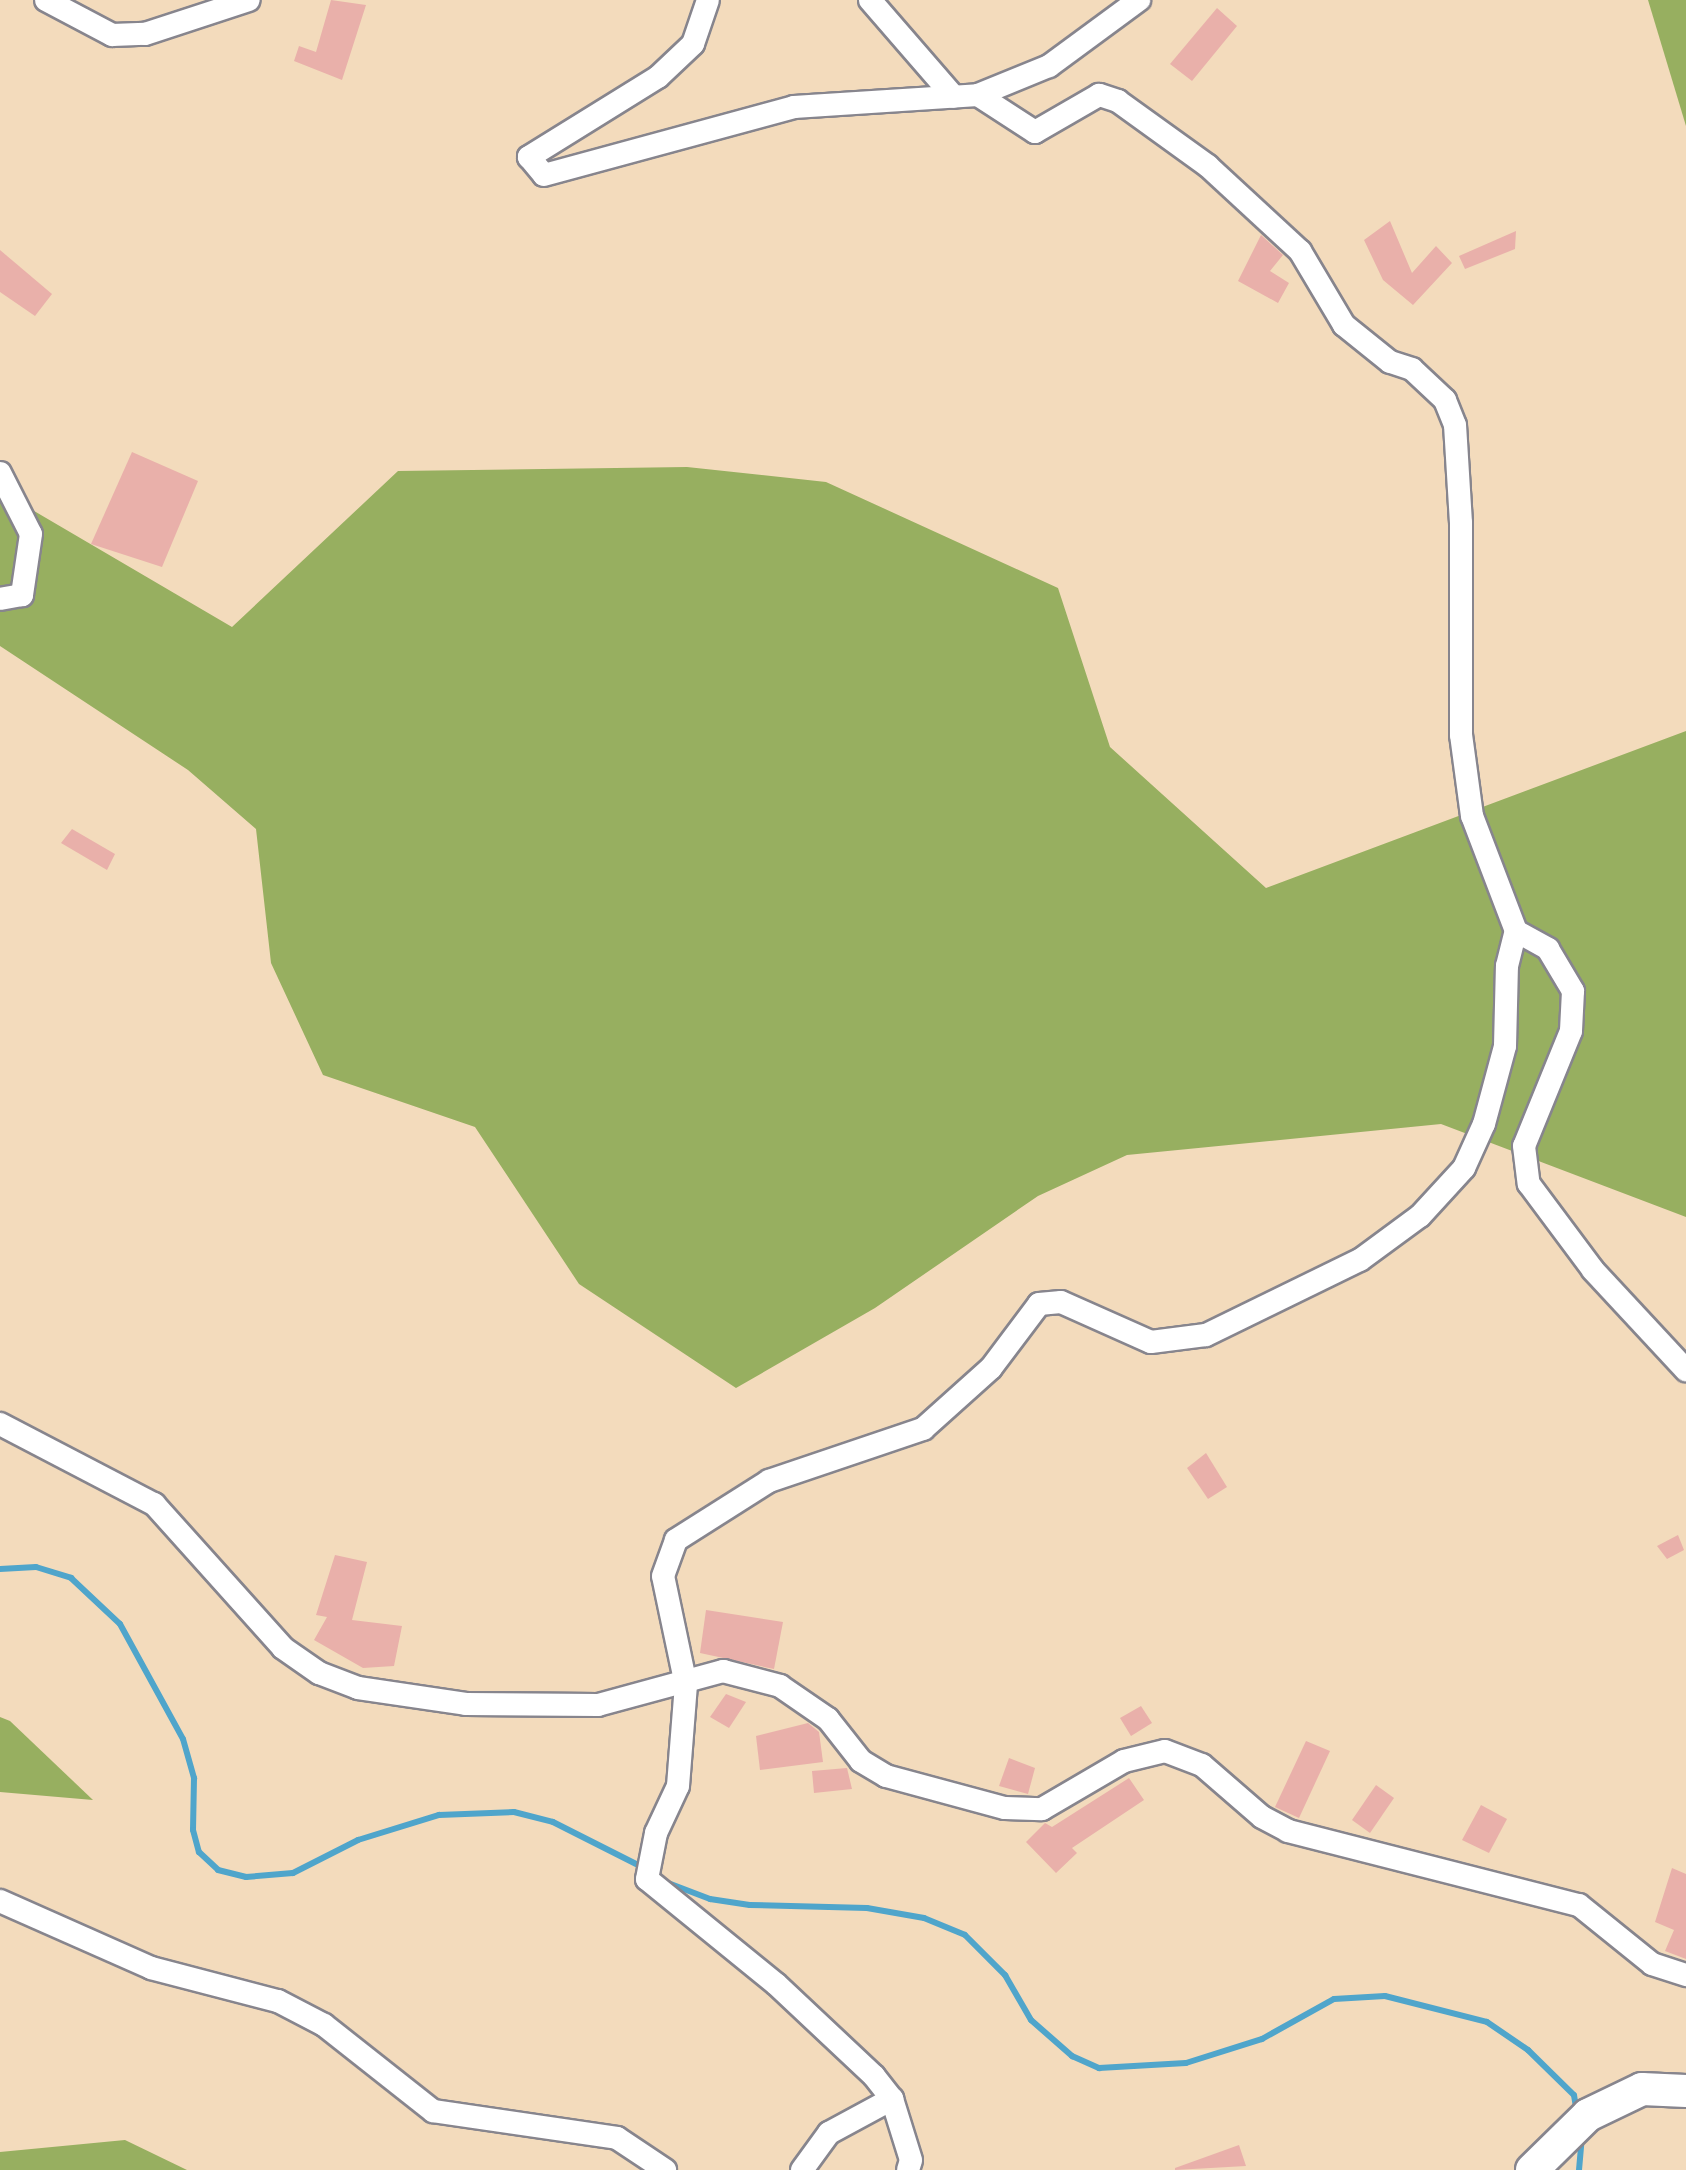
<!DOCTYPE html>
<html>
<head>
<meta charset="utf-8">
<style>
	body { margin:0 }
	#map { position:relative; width:1686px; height:2170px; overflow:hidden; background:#f3dbbc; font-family:Mynerve,sans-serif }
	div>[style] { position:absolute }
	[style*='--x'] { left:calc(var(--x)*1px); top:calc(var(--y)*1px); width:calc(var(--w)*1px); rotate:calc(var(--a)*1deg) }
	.forest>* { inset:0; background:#97af60 }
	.stream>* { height:6px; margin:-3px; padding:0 3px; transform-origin:3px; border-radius:3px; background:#4fa5cb }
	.building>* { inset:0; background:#e9b0aa }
	.roads { filter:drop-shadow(2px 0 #87858d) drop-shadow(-2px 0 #87858d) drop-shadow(0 2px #87858d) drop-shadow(0 -2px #87858d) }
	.street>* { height:22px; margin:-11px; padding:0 11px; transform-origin:11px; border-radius:11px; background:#fff }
	.secondary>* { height:32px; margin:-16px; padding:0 16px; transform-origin:16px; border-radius:16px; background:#fff }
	span { translate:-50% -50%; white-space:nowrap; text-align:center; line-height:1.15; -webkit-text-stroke:9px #f7f3e8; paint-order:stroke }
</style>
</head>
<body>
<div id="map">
	<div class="forest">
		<i style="clip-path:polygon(1648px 0,1686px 0,1686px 126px)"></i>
		<i style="clip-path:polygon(687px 467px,826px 482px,1058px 588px,1110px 747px,1266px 888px,1686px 731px,1686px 1217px,1441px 1124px,1127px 1155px,1038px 1196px,875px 1308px,736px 1388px,579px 1284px,475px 1127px,323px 1075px,271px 963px,256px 829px,188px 770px,0 646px,0 491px,232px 627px,398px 471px)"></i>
		<i style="clip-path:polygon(0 1717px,10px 1721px,93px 1800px,0 1792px)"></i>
		<i style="clip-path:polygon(125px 2140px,187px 2170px,0 2170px,0 2152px)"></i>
	</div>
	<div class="stream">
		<i style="--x:0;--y:1569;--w:36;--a:-3"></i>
		<i style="--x:36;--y:1567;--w:37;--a:17"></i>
		<i style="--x:71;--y:1578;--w:67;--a:43.2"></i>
		<i style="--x:120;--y:1624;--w:131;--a:61.3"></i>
		<i style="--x:183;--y:1739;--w:41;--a:74.2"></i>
		<i style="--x:194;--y:1778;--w:52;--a:91.1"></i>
		<i style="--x:193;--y:1830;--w:23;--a:75"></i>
		<i style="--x:199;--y:1852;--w:26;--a:43"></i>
		<i style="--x:218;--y:1870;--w:29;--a:14"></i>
		<i style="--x:246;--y:1877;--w:47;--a:-4.9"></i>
		<i style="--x:293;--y:1873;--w:73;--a:-26.9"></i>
		<i style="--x:358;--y:1840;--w:85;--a:-17.2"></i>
		<i style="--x:439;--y:1815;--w:75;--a:-2.3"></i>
		<i style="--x:514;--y:1812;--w:40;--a:14.4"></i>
		<i style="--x:553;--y:1822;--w:102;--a:26.8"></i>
		<i style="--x:668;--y:1883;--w:45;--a:20.9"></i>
		<i style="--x:710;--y:1899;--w:40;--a:8.5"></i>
		<i style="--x:750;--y:1905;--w:117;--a:1.5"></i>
		<i style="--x:867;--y:1908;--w:58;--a:10"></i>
		<i style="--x:924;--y:1918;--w:44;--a:22.5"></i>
		<i style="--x:965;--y:1935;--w:57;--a:45"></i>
		<i style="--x:1005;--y:1975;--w:52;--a:60"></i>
		<i style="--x:1031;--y:2020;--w:55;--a:41.3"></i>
		<i style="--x:1072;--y:2056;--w:30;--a:24"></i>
		<i style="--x:1099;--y:2068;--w:87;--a:-3.3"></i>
		<i style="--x:1186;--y:2063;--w:80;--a:-17.5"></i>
		<i style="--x:1262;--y:2039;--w:82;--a:-29.1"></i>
		<i style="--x:1334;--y:1999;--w:51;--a:-3.4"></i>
		<i style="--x:1385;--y:1996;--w:105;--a:14.3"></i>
		<i style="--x:1487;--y:2022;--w:50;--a:34.3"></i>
		<i style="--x:1528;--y:2050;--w:64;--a:44.4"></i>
		<i style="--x:1574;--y:2095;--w:13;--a:81"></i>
		<i style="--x:1579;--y:2170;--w:25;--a:-85"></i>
	</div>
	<div class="building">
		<i style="clip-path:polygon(331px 0,366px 5px,342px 80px,294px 61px,299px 46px,316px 52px)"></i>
		<i style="clip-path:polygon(1217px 8px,1237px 26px,1192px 81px,1170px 64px)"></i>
		<i style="clip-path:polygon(1390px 221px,1412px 273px,1436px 246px,1452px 263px,1413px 305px,1383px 280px,1364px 240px)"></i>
		<i style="clip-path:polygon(1516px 231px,1515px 249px,1465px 269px,1459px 256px)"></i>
		<i style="clip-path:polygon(1261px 235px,1283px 255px,1270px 271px,1289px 283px,1278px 303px,1238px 281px)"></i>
		<i style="clip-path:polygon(0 250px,52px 294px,35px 316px,0 292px)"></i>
		<i style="clip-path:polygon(132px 452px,198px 481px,162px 567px,91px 544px)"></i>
		<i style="clip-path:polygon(72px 829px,115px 854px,107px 870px,61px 843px)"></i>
		<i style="clip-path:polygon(1206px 1453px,1227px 1487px,1208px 1499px,1187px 1468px)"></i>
		<i style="clip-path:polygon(1678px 1535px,1684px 1550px,1667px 1559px,1657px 1546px)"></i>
		<i style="clip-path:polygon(335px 1555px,367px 1562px,352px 1620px,402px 1626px,394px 1666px,363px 1668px,314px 1640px,327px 1617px,316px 1615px)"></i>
		<i style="clip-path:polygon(706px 1610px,783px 1622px,774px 1669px,700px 1653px)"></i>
		<i style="clip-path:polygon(726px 1694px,746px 1702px,729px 1728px,710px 1717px)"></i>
		<i style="clip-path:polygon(1141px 1706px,1152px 1723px,1131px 1736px,1120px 1718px)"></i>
		<i style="clip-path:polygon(808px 1723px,819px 1732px,823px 1762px,760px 1770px,756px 1736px)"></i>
		<i style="clip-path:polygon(1306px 1741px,1330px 1751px,1299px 1818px,1275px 1807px)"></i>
		<i style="clip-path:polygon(1009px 1758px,1035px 1768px,1028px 1794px,999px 1786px)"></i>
		<i style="clip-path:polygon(847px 1768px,852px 1789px,814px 1793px,812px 1771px)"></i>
		<i style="clip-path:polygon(1129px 1778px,1144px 1800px,1072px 1848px,1077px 1853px,1056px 1873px,1026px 1842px,1045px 1823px,1052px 1827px)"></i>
		<i style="clip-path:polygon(1376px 1785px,1394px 1798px,1370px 1833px,1352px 1820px)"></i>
		<i style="clip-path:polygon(1481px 1805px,1507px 1819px,1489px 1853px,1462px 1840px)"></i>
		<i style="clip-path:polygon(1672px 1868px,1686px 1874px,1686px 1959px,1665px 1951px,1674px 1930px,1655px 1922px)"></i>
		<i style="clip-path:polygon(1239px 2145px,1246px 2166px,1175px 2170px,1175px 2168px)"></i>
	</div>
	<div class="roads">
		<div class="street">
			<i style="--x:46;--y:0;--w:75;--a:27.9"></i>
			<i style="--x:112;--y:35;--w:33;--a:-2"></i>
			<i style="--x:145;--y:34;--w:109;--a:-18.1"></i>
			<i style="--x:708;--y:0;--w:46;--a:108.8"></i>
			<i style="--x:693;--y:44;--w:48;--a:136.7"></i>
			<i style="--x:658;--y:77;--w:152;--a:148.2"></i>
			<i style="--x:529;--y:157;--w:23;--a:50"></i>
			<i style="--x:544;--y:175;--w:259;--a:-15.2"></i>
			<i style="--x:794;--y:107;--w:184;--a:-3.7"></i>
			<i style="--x:978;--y:95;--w:77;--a:-22.2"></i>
			<i style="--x:1049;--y:66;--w:112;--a:-36.3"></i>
			<i style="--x:870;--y:0;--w:128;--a:49.1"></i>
			<i style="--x:0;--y:473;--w:68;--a:63.1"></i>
			<i style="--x:31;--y:534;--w:62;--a:98.4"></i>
			<i style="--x:22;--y:595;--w:22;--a:170"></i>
			<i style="--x:1516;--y:931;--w:37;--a:29"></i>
			<i style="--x:1548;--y:949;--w:49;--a:59.2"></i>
			<i style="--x:1573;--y:991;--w:40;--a:92.9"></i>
			<i style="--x:1571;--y:1031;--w:124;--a:112.2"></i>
			<i style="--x:1524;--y:1146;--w:38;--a:83"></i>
			<i style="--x:1529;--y:1184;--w:107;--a:53.3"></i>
			<i style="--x:1593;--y:1270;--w:137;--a:47.1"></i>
			<i style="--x:0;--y:1424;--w:174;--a:27.5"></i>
			<i style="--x:154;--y:1504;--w:193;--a:48.1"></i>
			<i style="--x:283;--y:1648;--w:44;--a:34.8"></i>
			<i style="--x:319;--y:1673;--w:42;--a:21"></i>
			<i style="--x:358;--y:1688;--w:109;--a:8.4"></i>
			<i style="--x:466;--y:1704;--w:132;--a:0.4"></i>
			<i style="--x:598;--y:1705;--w:130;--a:-15.2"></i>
			<i style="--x:723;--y:1671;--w:59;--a:14.7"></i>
			<i style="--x:780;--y:1686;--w:58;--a:34.5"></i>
			<i style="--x:828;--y:1719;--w:53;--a:51.8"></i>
			<i style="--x:861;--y:1761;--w:29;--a:31"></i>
			<i style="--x:886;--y:1776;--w:123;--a:15.1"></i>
			<i style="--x:1005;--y:1808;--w:37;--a:2"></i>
			<i style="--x:1042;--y:1809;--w:95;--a:-30.3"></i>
			<i style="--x:1124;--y:1761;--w:42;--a:-13.7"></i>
			<i style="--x:1165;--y:1751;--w:40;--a:21"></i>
			<i style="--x:1202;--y:1765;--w:79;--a:40.9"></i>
			<i style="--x:1262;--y:1817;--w:30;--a:28"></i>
			<i style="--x:1288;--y:1831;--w:300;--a:14.3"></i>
			<i style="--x:1579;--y:1905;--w:94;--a:38.9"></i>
			<i style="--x:1652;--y:1964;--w:36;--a:18"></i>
			<i style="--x:0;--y:1901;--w:165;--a:23.9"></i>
			<i style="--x:151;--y:1968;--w:131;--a:14.6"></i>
			<i style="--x:278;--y:2001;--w:52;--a:27.6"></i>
			<i style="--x:324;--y:2025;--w:139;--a:38.3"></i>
			<i style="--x:433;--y:2111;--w:186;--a:8.3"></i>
			<i style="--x:617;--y:2138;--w:58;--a:33.7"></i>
			<i style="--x:802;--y:2170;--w:46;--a:-53.9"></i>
			<i style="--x:829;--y:2133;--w:72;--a:-28.4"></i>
			<i style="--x:908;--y:2170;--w:10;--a:-73"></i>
			<i style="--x:911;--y:2160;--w:64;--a:-107.3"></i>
			<i style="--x:892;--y:2099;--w:29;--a:-128"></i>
			<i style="--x:874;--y:2076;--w:134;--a:-136.8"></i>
			<i style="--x:776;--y:1984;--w:166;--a:-140.9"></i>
			<i style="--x:647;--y:1879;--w:47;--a:-78.9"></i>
			<i style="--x:656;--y:1833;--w:52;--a:-64.9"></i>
			<i style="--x:678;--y:1786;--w:101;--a:-85.5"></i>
			<i style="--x:686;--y:1685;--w:111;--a:-101.9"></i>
			<i style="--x:663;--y:1576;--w:38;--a:-70"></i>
			<i style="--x:676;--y:1540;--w:110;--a:-32.4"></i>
			<i style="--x:769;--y:1481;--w:163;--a:-18.7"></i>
			<i style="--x:923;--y:1429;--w:91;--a:-41.9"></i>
			<i style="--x:991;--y:1368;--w:80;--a:-53.1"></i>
			<i style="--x:1039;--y:1304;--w:22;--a:-5"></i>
			<i style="--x:1061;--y:1302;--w:98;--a:24"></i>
			<i style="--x:1151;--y:1342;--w:55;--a:-7.3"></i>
			<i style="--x:1206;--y:1335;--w:171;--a:-26"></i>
			<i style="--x:1360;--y:1260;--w:74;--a:-36.3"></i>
			<i style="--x:1420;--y:1216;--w:65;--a:-47.5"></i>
			<i style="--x:1464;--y:1168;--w:48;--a:-65.6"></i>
			<i style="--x:1484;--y:1124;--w:81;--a:-74.9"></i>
			<i style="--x:1505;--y:1046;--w:80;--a:-88.6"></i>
			<i style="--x:1507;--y:966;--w:36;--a:-76"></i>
			<i style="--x:1516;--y:931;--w:123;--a:-110.9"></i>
			<i style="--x:1472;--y:816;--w:82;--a:-97.7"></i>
			<i style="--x:1461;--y:735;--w:212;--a:-90"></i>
			<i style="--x:1461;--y:523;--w:98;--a:-93.5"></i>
			<i style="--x:1455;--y:425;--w:27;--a:-112"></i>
			<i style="--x:1445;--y:400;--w:45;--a:-136.8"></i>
			<i style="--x:1412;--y:369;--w:23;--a:-162"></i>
			<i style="--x:1390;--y:362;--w:59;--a:-141.2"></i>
			<i style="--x:1344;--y:325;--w:86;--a:-120.7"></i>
			<i style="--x:1300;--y:251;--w:125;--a:-137.3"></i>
			<i style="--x:1208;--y:166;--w:111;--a:-144.2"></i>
			<i style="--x:1118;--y:101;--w:20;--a:-162"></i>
			<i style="--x:1099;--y:95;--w:74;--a:150"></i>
			<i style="--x:1035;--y:132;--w:68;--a:-147"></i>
		</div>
		<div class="secondary">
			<i style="--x:1532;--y:2170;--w:78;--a:-44.5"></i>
			<i style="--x:1588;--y:2115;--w:60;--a:-25.7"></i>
			<i style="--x:1642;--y:2089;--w:44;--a:2.6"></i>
		</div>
	</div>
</div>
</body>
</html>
